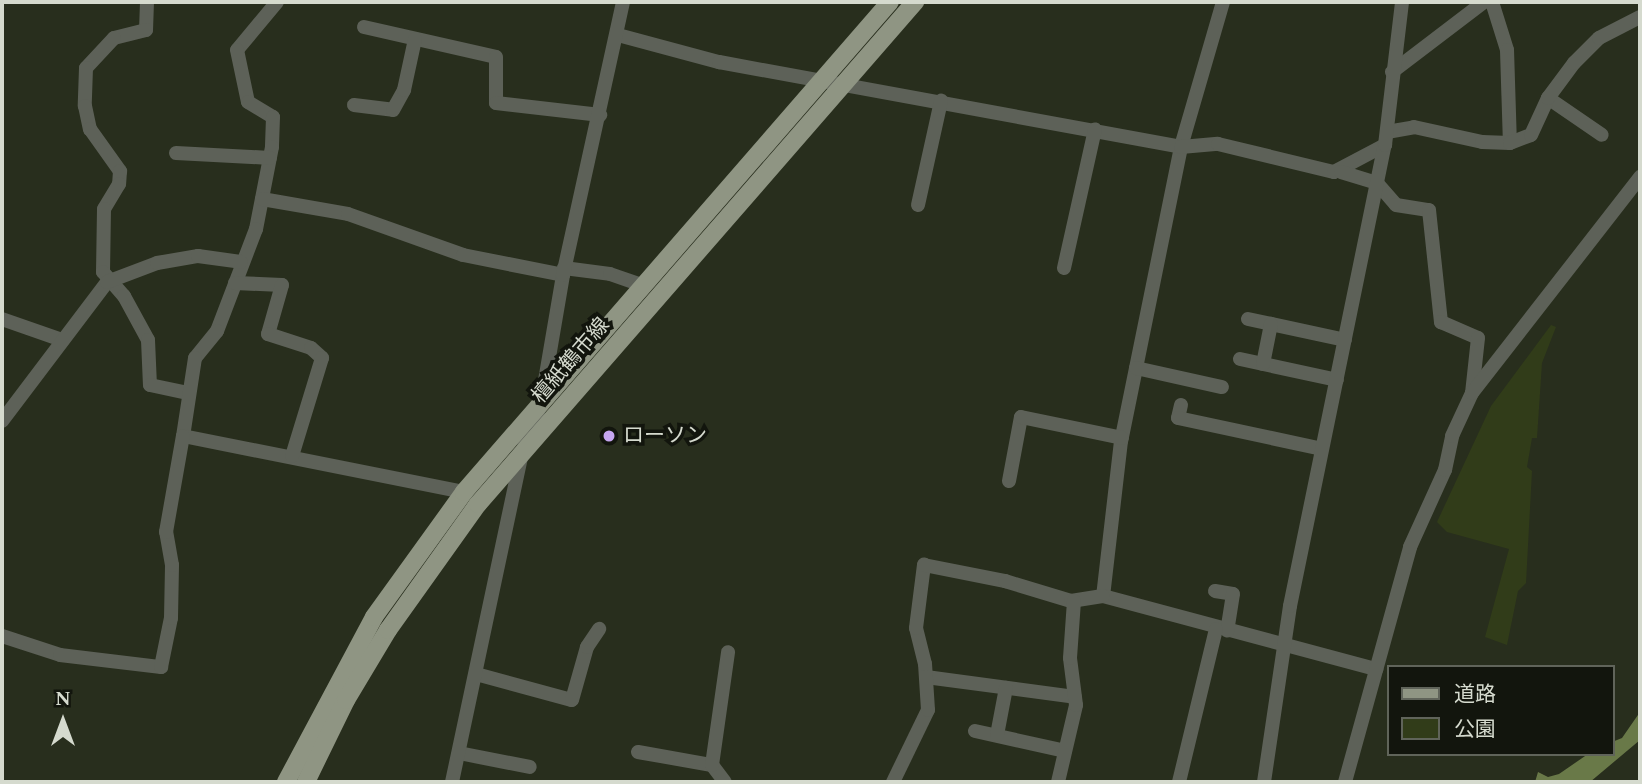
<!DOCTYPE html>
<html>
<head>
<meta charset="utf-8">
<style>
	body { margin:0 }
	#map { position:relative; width:1642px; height:784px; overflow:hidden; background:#282e1d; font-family:Spectral,"Noto Sans JP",serif }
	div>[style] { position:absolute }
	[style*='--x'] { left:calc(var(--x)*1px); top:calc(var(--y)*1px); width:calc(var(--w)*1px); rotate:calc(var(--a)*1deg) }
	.green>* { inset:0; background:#313c19 }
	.water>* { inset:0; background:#697948 }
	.minor>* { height:14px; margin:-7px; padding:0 7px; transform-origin:7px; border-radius:7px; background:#5d6158 }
	.major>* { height:18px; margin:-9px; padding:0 9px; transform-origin:9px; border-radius:9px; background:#8f9583 }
	.dots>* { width:19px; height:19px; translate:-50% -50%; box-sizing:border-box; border:4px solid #12150d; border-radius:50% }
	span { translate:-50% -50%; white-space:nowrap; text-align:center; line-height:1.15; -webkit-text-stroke:7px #12150d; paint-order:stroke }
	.street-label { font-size:21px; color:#d5dace }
	.poi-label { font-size:21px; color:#d5dace }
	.left { translate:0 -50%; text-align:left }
	.frame { position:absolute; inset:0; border:4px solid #d5dace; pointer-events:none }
	.legend { position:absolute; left:1387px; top:665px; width:228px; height:91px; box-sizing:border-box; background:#12150d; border:2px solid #60645a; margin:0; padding:9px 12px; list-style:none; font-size:21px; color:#d5dace }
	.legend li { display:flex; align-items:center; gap:14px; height:35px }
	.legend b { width:35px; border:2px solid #60645a }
	.north { position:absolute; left:28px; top:686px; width:70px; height:70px; -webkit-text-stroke:5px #12150d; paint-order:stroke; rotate:0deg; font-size:19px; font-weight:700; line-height:28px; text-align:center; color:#d5dace }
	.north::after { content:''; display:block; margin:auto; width:24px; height:32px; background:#d5dace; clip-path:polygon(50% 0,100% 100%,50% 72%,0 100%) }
</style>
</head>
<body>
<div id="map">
	<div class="green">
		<i style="clip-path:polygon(1551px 325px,1556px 327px,1542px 363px,1537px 438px,1532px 438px,1527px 467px,1532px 471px,1526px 583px,1518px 591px,1507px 645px,1485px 637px,1509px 549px,1447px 532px,1437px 522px,1491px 406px)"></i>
	</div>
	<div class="water">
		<i style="clip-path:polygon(1640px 712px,1640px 740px,1590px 782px,1535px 782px,1538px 772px,1548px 777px,1559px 774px,1588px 754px,1612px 754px,1612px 742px,1622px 738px)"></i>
	</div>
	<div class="minor">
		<i style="--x:147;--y:2;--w:28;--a:92"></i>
		<i style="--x:146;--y:30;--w:33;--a:166"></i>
		<i style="--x:114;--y:38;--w:41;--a:133"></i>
		<i style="--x:86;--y:68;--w:38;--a:92"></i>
		<i style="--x:85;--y:106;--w:24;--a:78"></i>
		<i style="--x:90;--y:129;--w:52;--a:54.5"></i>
		<i style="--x:120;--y:171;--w:13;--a:94"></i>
		<i style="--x:119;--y:184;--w:29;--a:121"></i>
		<i style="--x:104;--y:209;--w:63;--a:90.9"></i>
		<i style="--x:103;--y:272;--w:32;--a:49"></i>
		<i style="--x:124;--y:296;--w:50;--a:61.4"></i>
		<i style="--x:148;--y:340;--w:45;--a:87.5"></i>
		<i style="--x:150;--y:385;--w:38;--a:12"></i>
		<i style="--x:277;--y:2;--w:62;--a:129.8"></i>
		<i style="--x:237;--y:50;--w:53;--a:78.1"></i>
		<i style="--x:248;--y:102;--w:29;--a:31"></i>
		<i style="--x:273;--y:117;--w:30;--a:92"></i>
		<i style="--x:272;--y:147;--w:84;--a:101"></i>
		<i style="--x:256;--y:229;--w:109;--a:110.9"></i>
		<i style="--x:217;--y:331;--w:35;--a:129"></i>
		<i style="--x:195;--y:358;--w:79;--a:98.7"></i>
		<i style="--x:183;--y:436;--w:287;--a:11.3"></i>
		<i style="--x:1223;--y:2;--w:151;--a:106.2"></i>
		<i style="--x:1181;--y:147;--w:300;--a:101.5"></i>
		<i style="--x:1121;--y:441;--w:156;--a:96.6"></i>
		<i style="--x:1103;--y:596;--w:283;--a:15"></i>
		<i style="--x:1492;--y:2;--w:50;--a:72.6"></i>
		<i style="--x:1507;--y:50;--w:93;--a:88.2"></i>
		<i style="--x:364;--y:27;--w:135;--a:12.8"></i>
		<i style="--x:496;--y:57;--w:46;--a:90"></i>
		<i style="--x:496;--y:103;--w:105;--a:6.6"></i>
		<i style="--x:618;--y:35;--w:105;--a:15"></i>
		<i style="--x:719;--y:62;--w:470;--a:10.4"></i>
		<i style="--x:1181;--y:147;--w:37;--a:-5"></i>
		<i style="--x:1218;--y:144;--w:119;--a:13.6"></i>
		<i style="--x:1334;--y:172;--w:58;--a:-27.9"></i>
		<i style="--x:1392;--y:72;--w:116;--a:-37.3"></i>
		<i style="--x:1548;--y:98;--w:65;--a:34.4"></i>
		<i style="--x:354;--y:105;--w:39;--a:7"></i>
		<i style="--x:393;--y:110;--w:23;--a:-61"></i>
		<i style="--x:404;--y:90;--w:52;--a:-77.8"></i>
		<i style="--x:1387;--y:132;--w:27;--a:-10"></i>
		<i style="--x:1414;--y:127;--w:70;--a:12.4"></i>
		<i style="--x:1482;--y:142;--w:28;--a:2"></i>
		<i style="--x:1510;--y:143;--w:22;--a:-21"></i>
		<i style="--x:1531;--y:135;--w:41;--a:-65.3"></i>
		<i style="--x:1548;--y:98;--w:44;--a:-53.4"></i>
		<i style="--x:1574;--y:63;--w:35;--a:-45"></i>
		<i style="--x:1599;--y:38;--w:46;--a:-27.1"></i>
		<i style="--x:176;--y:153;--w:94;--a:3"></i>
		<i style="--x:1341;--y:172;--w:38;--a:17"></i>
		<i style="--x:1377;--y:183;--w:29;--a:49"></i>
		<i style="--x:1396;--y:205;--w:33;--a:9"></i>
		<i style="--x:1429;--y:210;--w:113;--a:83.9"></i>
		<i style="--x:1441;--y:322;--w:40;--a:23.4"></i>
		<i style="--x:1478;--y:338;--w:55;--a:96.2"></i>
		<i style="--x:262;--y:199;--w:87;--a:9.9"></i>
		<i style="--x:348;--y:214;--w:122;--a:19.6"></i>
		<i style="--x:463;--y:255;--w:102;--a:11.3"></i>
		<i style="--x:918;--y:205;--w:107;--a:-77.5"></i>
		<i style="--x:564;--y:268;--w:46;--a:7.4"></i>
		<i style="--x:610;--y:274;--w:37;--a:19"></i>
		<i style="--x:1064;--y:268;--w:142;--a:-77.4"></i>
		<i style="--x:235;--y:283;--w:47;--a:2.4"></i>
		<i style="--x:282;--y:285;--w:51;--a:105.9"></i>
		<i style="--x:268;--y:334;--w:45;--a:18"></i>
		<i style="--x:311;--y:348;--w:15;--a:42"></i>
		<i style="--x:322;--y:358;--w:102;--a:107"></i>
		<i style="--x:2;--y:319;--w:64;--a:19.3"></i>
		<i style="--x:1248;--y:319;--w:99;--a:12.2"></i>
		<i style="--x:1240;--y:359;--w:99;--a:12.2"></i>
		<i style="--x:1263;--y:364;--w:41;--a:-78.7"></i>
		<i style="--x:1136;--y:368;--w:88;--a:12.5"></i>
		<i style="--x:1181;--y:405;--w:13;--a:103"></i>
		<i style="--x:1178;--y:418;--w:147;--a:12.1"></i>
		<i style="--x:2;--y:421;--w:174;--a:-52.9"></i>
		<i style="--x:107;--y:282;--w:53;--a:-20.8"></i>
		<i style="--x:157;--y:263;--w:42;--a:-9.7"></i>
		<i style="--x:198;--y:256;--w:43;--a:7.9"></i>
		<i style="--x:1009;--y:481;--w:65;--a:-79.4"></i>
		<i style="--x:1021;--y:417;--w:103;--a:11.7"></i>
		<i style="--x:1215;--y:591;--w:18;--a:9"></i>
		<i style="--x:1233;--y:594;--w:37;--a:99"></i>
		<i style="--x:2;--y:636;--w:61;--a:18.1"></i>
		<i style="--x:60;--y:655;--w:102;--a:6.8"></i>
		<i style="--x:161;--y:667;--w:50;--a:-78.5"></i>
		<i style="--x:171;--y:618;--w:53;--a:-88.9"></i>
		<i style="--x:172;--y:565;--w:34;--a:-100"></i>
		<i style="--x:166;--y:532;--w:97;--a:-80"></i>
		<i style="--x:476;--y:674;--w:99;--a:15.2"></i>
		<i style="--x:572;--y:700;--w:55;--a:-74.2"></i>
		<i style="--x:587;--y:647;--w:22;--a:-56"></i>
		<i style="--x:926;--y:677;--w:150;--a:7.6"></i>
		<i style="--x:975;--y:731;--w:92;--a:12.5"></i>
		<i style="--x:997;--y:735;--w:48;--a:-79.2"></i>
		<i style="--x:638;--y:752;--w:75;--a:10"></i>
		<i style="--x:712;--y:765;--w:21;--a:53"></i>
		<i style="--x:459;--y:753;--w:72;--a:11.2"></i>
		<i style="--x:712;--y:765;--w:114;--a:-81.9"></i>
		<i style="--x:452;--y:782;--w:337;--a:-78"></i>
		<i style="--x:522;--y:452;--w:52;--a:-68.4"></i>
		<i style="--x:541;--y:404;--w:131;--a:-80.3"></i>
		<i style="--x:563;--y:275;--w:280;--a:-77.6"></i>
		<i style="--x:893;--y:782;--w:80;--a:-64.1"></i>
		<i style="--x:928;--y:710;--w:46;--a:-93.7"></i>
		<i style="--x:925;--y:664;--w:37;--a:-104"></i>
		<i style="--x:916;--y:628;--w:64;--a:-82.8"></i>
		<i style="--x:924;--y:565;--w:83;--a:11.2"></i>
		<i style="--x:1005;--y:581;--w:69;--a:16.9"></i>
		<i style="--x:1071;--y:601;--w:32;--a:-9"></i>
		<i style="--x:1058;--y:782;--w:79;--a:-76.8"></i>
		<i style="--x:1076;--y:705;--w:47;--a:-97.3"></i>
		<i style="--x:1070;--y:658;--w:57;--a:-86"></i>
		<i style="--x:1179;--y:782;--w:157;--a:-76.4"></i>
		<i style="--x:1264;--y:782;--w:178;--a:-81.6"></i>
		<i style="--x:1290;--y:606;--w:471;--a:-78.4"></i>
		<i style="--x:1385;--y:145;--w:144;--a:-83.2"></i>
		<i style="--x:1345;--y:782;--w:244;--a:-74.5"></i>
		<i style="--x:1410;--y:547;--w:85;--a:-65.6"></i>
		<i style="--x:1445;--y:470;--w:35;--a:-78"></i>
		<i style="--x:1452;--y:436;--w:47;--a:-65.1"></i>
		<i style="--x:1472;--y:393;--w:274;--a:-52.1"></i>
	</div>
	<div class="major">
		<i style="--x:286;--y:782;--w:187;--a:-61.9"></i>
		<i style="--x:374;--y:617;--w:154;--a:-54.2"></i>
		<i style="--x:464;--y:492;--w:649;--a:-49"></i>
		<i style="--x:306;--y:782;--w:91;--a:-64"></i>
		<i style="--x:346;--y:700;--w:82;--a:-59"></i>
		<i style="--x:388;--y:630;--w:155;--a:-54.5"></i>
		<i style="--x:478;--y:504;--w:666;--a:-48.96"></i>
	</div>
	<div class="dots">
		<i style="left:609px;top:436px;background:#c6a6f0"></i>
	</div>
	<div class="street-label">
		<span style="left:571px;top:361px;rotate:-49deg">檀紙鶴市線</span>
	</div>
	<div class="poi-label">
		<span class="left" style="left:623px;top:436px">ローソン</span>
	</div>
	<div class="frame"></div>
	<ul class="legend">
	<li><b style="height:9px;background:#8f9583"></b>道路</li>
	<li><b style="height:19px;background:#313c19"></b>公園</li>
	</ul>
	<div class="north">N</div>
</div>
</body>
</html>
